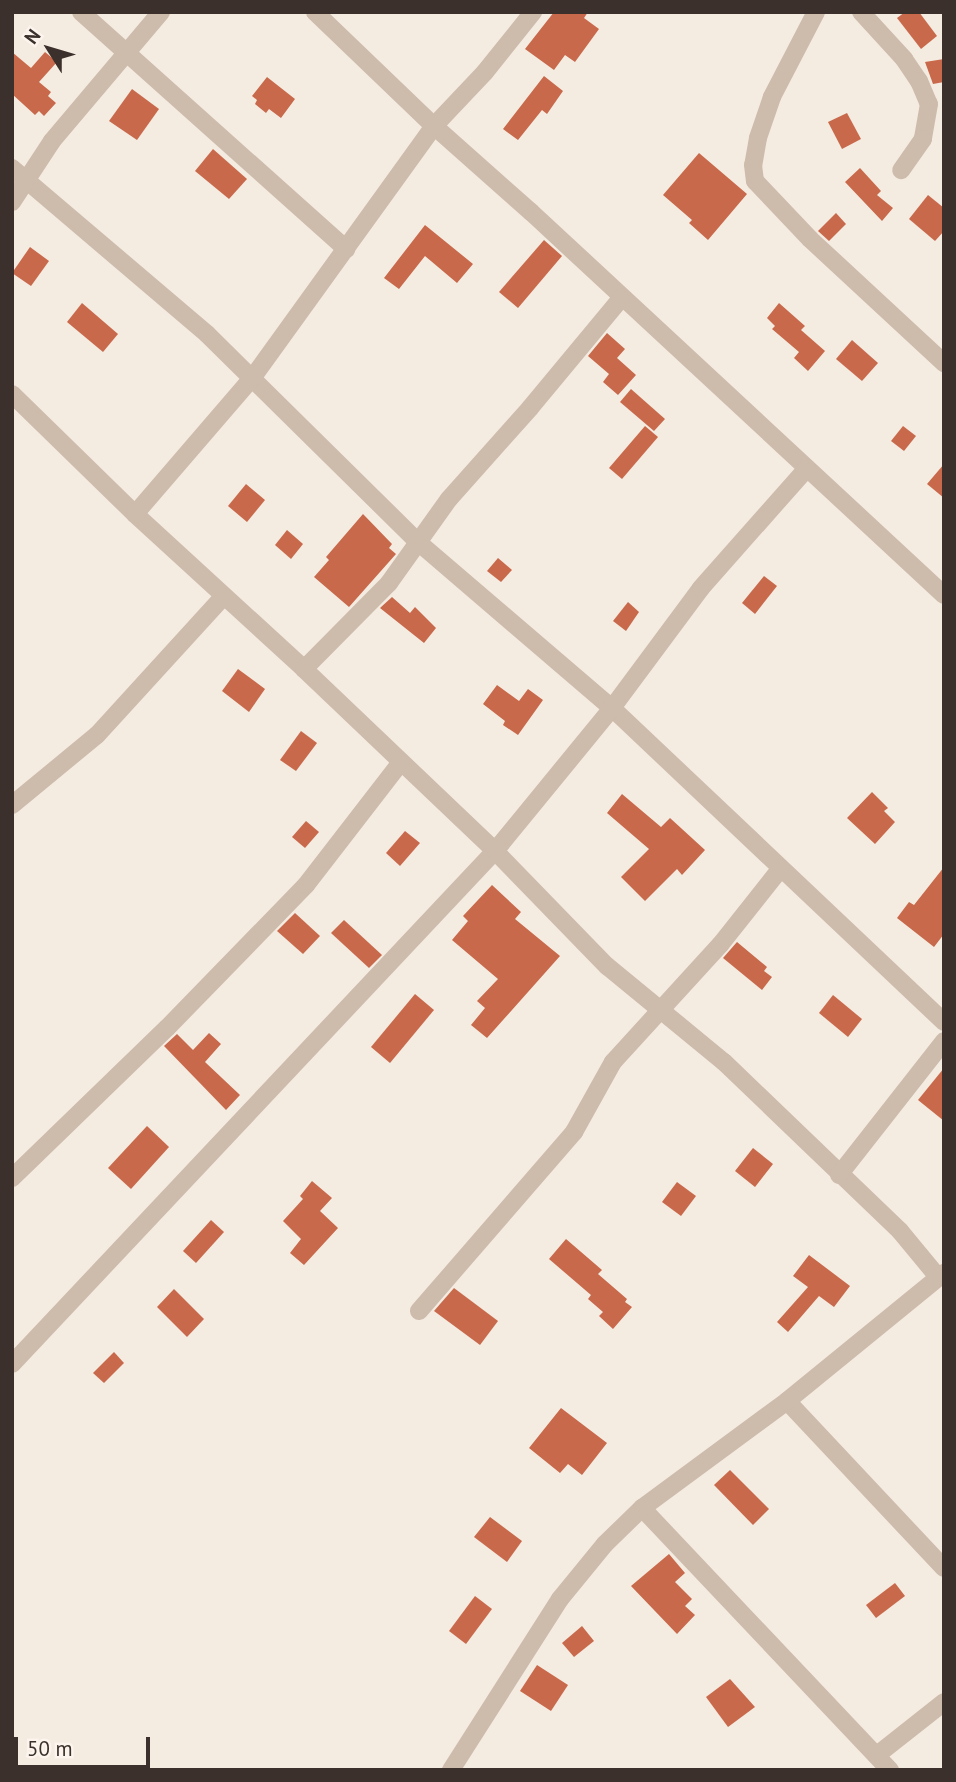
<!DOCTYPE html>
<html>
<head>
<meta charset="utf-8">
<style>
	body { margin:0 }
	#map { position:relative; width:956px; height:1782px; overflow:hidden; background:#f4ebe1; font-family:"PT Sans",sans-serif }
	div>[style] { position:absolute }
	[style*='--x'] { left:calc(var(--x)*1px); top:calc(var(--y)*1px); width:calc(var(--w)*1px); rotate:calc(var(--a)*1deg) }
	.building>* { inset:0; background:#c8694b }
	.minor>* { height:18px; margin:-9px; padding:0 9px; transform-origin:9px; border-radius:9px; background:#cdbbac }
	span { translate:-50% -50%; white-space:nowrap; text-align:center; line-height:1.15; -webkit-text-stroke:7px #fbf5ee; paint-order:stroke }
	.frame { position:absolute; inset:0; border:14px solid #3b302b; pointer-events:none }
	.north { position:absolute; left:14px; top:14px; width:70px; height:70px; -webkit-text-stroke:5px #fbf5ee; paint-order:stroke; rotate:307deg; font-size:19px; font-weight:700; line-height:28px; text-align:center; color:#3b302b }
	.north::after { content:''; display:block; margin:auto; width:24px; height:32px; background:#3b302b; clip-path:polygon(50% 0,100% 100%,50% 72%,0 100%) }
	.scale { position:absolute; left:14px; top:1737px; width:136px; height:32px; box-sizing:border-box; border:4px solid #3b302b; border-top:0; padding-left:9px; font-size:21px; line-height:24px; white-space:nowrap; color:#3b302b; -webkit-text-stroke:5px #fbf5ee; paint-order:stroke }
</style>
</head>
<body>
<div id="map">
	<div class="building">
		<i style="clip-path:polygon(554px 12px,588px 12px,584px 18px,599px 29px,575px 62px,565px 55px,554px 70px,525px 49px)"></i>
		<i style="clip-path:polygon(905px 12px,919px 12px,937px 36px,921px 49px,897px 18px)"></i>
		<i style="clip-path:polygon(12px 52px,31px 68px,45px 52px,57px 62px,39px 82px,51px 92px,48px 96px,56px 103px,44px 116px,39px 111px,35px 115px,12px 94px)"></i>
		<i style="clip-path:polygon(944px 59px,944px 82px,933px 84px,925px 62px)"></i>
		<i style="clip-path:polygon(544px 76px,563px 91px,547px 114px,542px 110px,518px 140px,503px 129px)"></i>
		<i style="clip-path:polygon(267px 77px,295px 99px,281px 118px,269px 109px,266px 113px,255px 104px,257px 100px,252px 96px)"></i>
		<i style="clip-path:polygon(132px 89px,159px 109px,137px 140px,109px 121px)"></i>
		<i style="clip-path:polygon(847px 113px,861px 139px,842px 149px,828px 122px)"></i>
		<i style="clip-path:polygon(213px 149px,247px 179px,229px 199px,195px 171px)"></i>
		<i style="clip-path:polygon(699px 153px,747px 194px,708px 240px,689px 223px,692px 220px,663px 195px)"></i>
		<i style="clip-path:polygon(860px 168px,881px 191px,877px 195px,893px 208px,882px 221px,845px 182px)"></i>
		<i style="clip-path:polygon(928px 195px,944px 208px,944px 231px,935px 241px,909px 219px)"></i>
		<i style="clip-path:polygon(836px 213px,846px 224px,829px 241px,818px 231px)"></i>
		<i style="clip-path:polygon(425px 225px,473px 264px,457px 283px,425px 256px,399px 289px,384px 278px)"></i>
		<i style="clip-path:polygon(544px 240px,562px 256px,518px 308px,499px 292px)"></i>
		<i style="clip-path:polygon(30px 247px,49px 261px,31px 286px,12px 273px)"></i>
		<i style="clip-path:polygon(82px 303px,118px 334px,103px 352px,67px 322px)"></i>
		<i style="clip-path:polygon(779px 303px,805px 326px,801px 330px,825px 351px,808px 371px,794px 358px,799px 352px,772px 329px,775px 326px,767px 318px)"></i>
		<i style="clip-path:polygon(607px 333px,625px 349px,617px 358px,636px 375px,618px 395px,603px 382px,609px 374px,588px 356px)"></i>
		<i style="clip-path:polygon(852px 340px,878px 363px,862px 381px,836px 359px)"></i>
		<i style="clip-path:polygon(631px 389px,665px 419px,654px 431px,620px 402px)"></i>
		<i style="clip-path:polygon(645px 426px,658px 437px,622px 479px,609px 468px)"></i>
		<i style="clip-path:polygon(903px 426px,916px 436px,904px 451px,891px 441px)"></i>
		<i style="clip-path:polygon(944px 464px,944px 498px,927px 484px)"></i>
		<i style="clip-path:polygon(246px 484px,265px 500px,247px 522px,228px 506px)"></i>
		<i style="clip-path:polygon(363px 514px,392px 544px,389px 548px,396px 554px,349px 607px,314px 577px,329px 560px,326px 557px)"></i>
		<i style="clip-path:polygon(287px 530px,303px 544px,291px 559px,275px 545px)"></i>
		<i style="clip-path:polygon(498px 558px,512px 570px,501px 582px,487px 571px)"></i>
		<i style="clip-path:polygon(764px 576px,777px 586px,755px 614px,742px 603px)"></i>
		<i style="clip-path:polygon(392px 597px,410px 613px,415px 607px,436px 628px,424px 643px,380px 608px)"></i>
		<i style="clip-path:polygon(628px 602px,639px 612px,626px 631px,613px 621px)"></i>
		<i style="clip-path:polygon(238px 669px,265px 689px,249px 712px,222px 691px)"></i>
		<i style="clip-path:polygon(497px 685px,519px 701px,528px 689px,543px 700px,518px 735px,503px 725px,505px 721px,483px 704px)"></i>
		<i style="clip-path:polygon(301px 731px,317px 743px,296px 771px,280px 760px)"></i>
		<i style="clip-path:polygon(872px 792px,888px 808px,884px 811px,895px 822px,875px 844px,847px 818px)"></i>
		<i style="clip-path:polygon(622px 794px,661px 827px,670px 818px,705px 850px,682px 875px,677px 869px,645px 901px,621px 877px,649px 849px,607px 813px)"></i>
		<i style="clip-path:polygon(306px 821px,319px 832px,305px 848px,292px 837px)"></i>
		<i style="clip-path:polygon(405px 831px,420px 843px,400px 866px,386px 853px)"></i>
		<i style="clip-path:polygon(944px 867px,944px 934px,934px 947px,897px 918px,909px 902px,914px 905px)"></i>
		<i style="clip-path:polygon(492px 885px,521px 912px,515px 919px,560px 956px,487px 1038px,471px 1025px,485px 1008px,477px 1001px,498px 979px,452px 940px,468px 921px,463px 916px)"></i>
		<i style="clip-path:polygon(295px 913px,320px 936px,303px 954px,277px 931px)"></i>
		<i style="clip-path:polygon(344px 920px,382px 955px,369px 968px,331px 933px)"></i>
		<i style="clip-path:polygon(737px 942px,767px 967px,764px 971px,772px 977px,762px 990px,723px 958px)"></i>
		<i style="clip-path:polygon(415px 994px,434px 1010px,390px 1063px,371px 1047px)"></i>
		<i style="clip-path:polygon(833px 995px,862px 1019px,848px 1037px,819px 1013px)"></i>
		<i style="clip-path:polygon(209px 1033px,221px 1044px,205px 1062px,240px 1095px,226px 1110px,164px 1046px,177px 1034px,193px 1050px)"></i>
		<i style="clip-path:polygon(944px 1068px,944px 1121px,918px 1100px)"></i>
		<i style="clip-path:polygon(147px 1126px,169px 1147px,131px 1189px,108px 1168px)"></i>
		<i style="clip-path:polygon(753px 1148px,773px 1164px,755px 1187px,735px 1171px)"></i>
		<i style="clip-path:polygon(312px 1181px,332px 1198px,320px 1211px,338px 1228px,304px 1265px,290px 1253px,301px 1239px,283px 1221px,303px 1199px,300px 1196px)"></i>
		<i style="clip-path:polygon(677px 1182px,696px 1196px,681px 1216px,662px 1202px)"></i>
		<i style="clip-path:polygon(211px 1220px,224px 1232px,196px 1263px,183px 1251px)"></i>
		<i style="clip-path:polygon(566px 1239px,602px 1270px,598px 1274px,627px 1299px,625px 1302px,632px 1307px,613px 1329px,599px 1316px,603px 1312px,588px 1299px,591px 1295px,549px 1259px)"></i>
		<i style="clip-path:polygon(809px 1255px,850px 1286px,834px 1307px,819px 1296px,788px 1332px,777px 1322px,808px 1287px,793px 1276px)"></i>
		<i style="clip-path:polygon(454px 1288px,498px 1321px,480px 1345px,434px 1311px)"></i>
		<i style="clip-path:polygon(174px 1289px,204px 1319px,187px 1337px,157px 1307px)"></i>
		<i style="clip-path:polygon(114px 1352px,124px 1363px,104px 1383px,93px 1373px)"></i>
		<i style="clip-path:polygon(561px 1408px,607px 1443px,582px 1475px,568px 1464px,560px 1473px,529px 1448px)"></i>
		<i style="clip-path:polygon(730px 1470px,769px 1509px,753px 1525px,714px 1485px)"></i>
		<i style="clip-path:polygon(490px 1517px,522px 1541px,507px 1562px,474px 1537px)"></i>
		<i style="clip-path:polygon(669px 1554px,685px 1573px,675px 1582px,692px 1599px,685px 1606px,695px 1615px,677px 1634px,631px 1586px)"></i>
		<i style="clip-path:polygon(895px 1583px,905px 1596px,876px 1618px,866px 1605px)"></i>
		<i style="clip-path:polygon(475px 1596px,492px 1609px,466px 1644px,449px 1631px)"></i>
		<i style="clip-path:polygon(582px 1626px,594px 1641px,574px 1657px,562px 1643px)"></i>
		<i style="clip-path:polygon(537px 1665px,568px 1685px,551px 1711px,520px 1691px)"></i>
		<i style="clip-path:polygon(730px 1679px,755px 1707px,728px 1727px,706px 1697px)"></i>
	</div>
	<div class="minor">
		<i style="--x:81;--y:12;--w:356;--a:41.8"></i>
		<i style="--x:315;--y:12;--w:165;--a:43.8"></i>
		<i style="--x:434;--y:126;--w:130;--a:41.6"></i>
		<i style="--x:531;--y:212;--w:563;--a:42.84"></i>
		<i style="--x:816;--y:12;--w:96;--a:117.4"></i>
		<i style="--x:772;--y:97;--w:43;--a:108.9"></i>
		<i style="--x:758;--y:138;--w:27;--a:100"></i>
		<i style="--x:753;--y:165;--w:16;--a:83"></i>
		<i style="--x:755;--y:181;--w:80;--a:46.5"></i>
		<i style="--x:810;--y:239;--w:183;--a:42.8"></i>
		<i style="--x:861;--y:12;--w:64;--a:47.5"></i>
		<i style="--x:904;--y:59;--w:27;--a:56"></i>
		<i style="--x:919;--y:81;--w:25;--a:67"></i>
		<i style="--x:929;--y:104;--w:36;--a:100"></i>
		<i style="--x:923;--y:139;--w:38;--a:125"></i>
		<i style="--x:12;--y:168;--w:256;--a:40.4"></i>
		<i style="--x:207;--y:334;--w:296;--a:44.6"></i>
		<i style="--x:418;--y:542;--w:255;--a:40.6"></i>
		<i style="--x:612;--y:708;--w:457;--a:43.4"></i>
		<i style="--x:12;--y:202;--w:73;--a:-56.7"></i>
		<i style="--x:52;--y:141;--w:169;--a:-49.8"></i>
		<i style="--x:12;--y:394;--w:172;--a:44.3"></i>
		<i style="--x:135;--y:514;--w:229;--a:42.5"></i>
		<i style="--x:304;--y:669;--w:264;--a:43.6"></i>
		<i style="--x:495;--y:851;--w:161;--a:45.8"></i>
		<i style="--x:607;--y:966;--w:151;--a:39.4"></i>
		<i style="--x:724;--y:1062;--w:244;--a:43.8"></i>
		<i style="--x:900;--y:1231;--w:60;--a:50.4"></i>
		<i style="--x:135;--y:514;--w:181;--a:-49.3"></i>
		<i style="--x:253;--y:377;--w:309;--a:-54.2"></i>
		<i style="--x:434;--y:126;--w:74;--a:-46.6"></i>
		<i style="--x:485;--y:72;--w:77;--a:-51.3"></i>
		<i style="--x:304;--y:669;--w:121;--a:-45.3"></i>
		<i style="--x:389;--y:583;--w:103;--a:-54.5"></i>
		<i style="--x:449;--y:499;--w:122;--a:-48.3"></i>
		<i style="--x:530;--y:408;--w:144;--a:-50.3"></i>
		<i style="--x:12;--y:805;--w:110;--a:-39.5"></i>
		<i style="--x:97;--y:735;--w:187;--a:-47.6"></i>
		<i style="--x:839;--y:1175;--w:170;--a:-51.9"></i>
		<i style="--x:12;--y:1178;--w:216;--a:-44.1"></i>
		<i style="--x:167;--y:1028;--w:199;--a:-45.8"></i>
		<i style="--x:306;--y:885;--w:155;--a:-52.3"></i>
		<i style="--x:419;--y:1311;--w:237;--a:-49.1"></i>
		<i style="--x:574;--y:1132;--w:80;--a:-60.9"></i>
		<i style="--x:613;--y:1062;--w:159;--a:-47.6"></i>
		<i style="--x:720;--y:945;--w:98;--a:-51.6"></i>
		<i style="--x:12;--y:1364;--w:705;--a:-46.73"></i>
		<i style="--x:495;--y:851;--w:185;--a:-50.7"></i>
		<i style="--x:612;--y:708;--w:149;--a:-53.4"></i>
		<i style="--x:701;--y:588;--w:160;--a:-48.5"></i>
		<i style="--x:787;--y:1401;--w:229;--a:46.8"></i>
		<i style="--x:642;--y:1508;--w:361;--a:46.6"></i>
		<i style="--x:877;--y:1755;--w:85;--a:-38.3"></i>
		<i style="--x:451;--y:1770;--w:203;--a:-57.5"></i>
		<i style="--x:560;--y:1599;--w:71;--a:-50.7"></i>
		<i style="--x:605;--y:1544;--w:52;--a:-44.2"></i>
		<i style="--x:642;--y:1508;--w:180;--a:-36.4"></i>
		<i style="--x:787;--y:1401;--w:203;--a:-39.2"></i>
	</div>
	<div class="frame"></div>
	<div class="north">N</div>
	<div class="scale">50 m</div>
</div>
</body>
</html>
